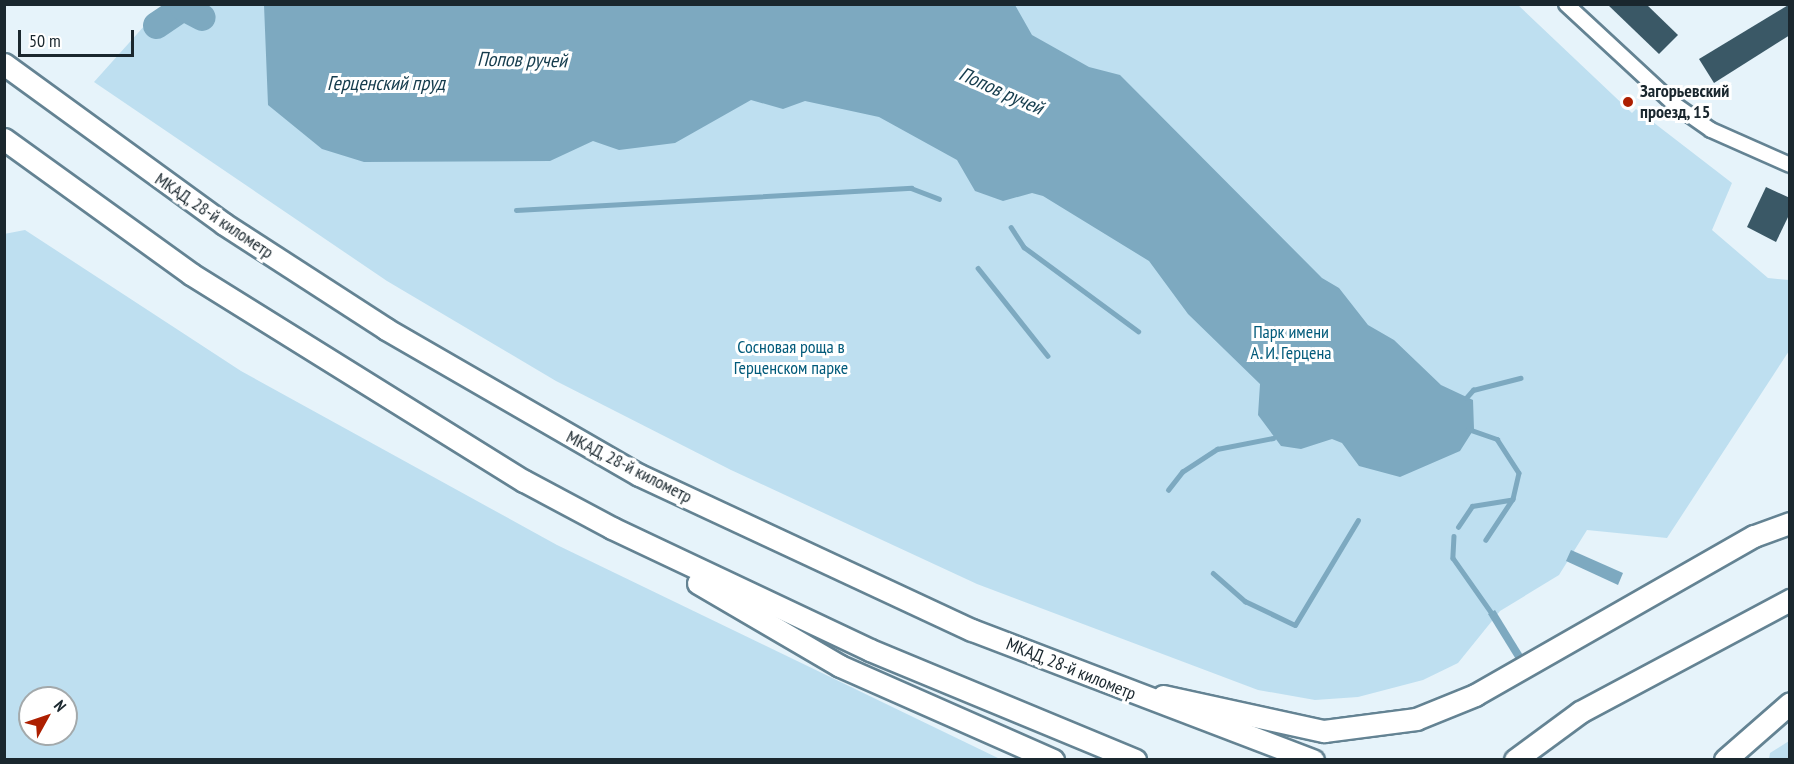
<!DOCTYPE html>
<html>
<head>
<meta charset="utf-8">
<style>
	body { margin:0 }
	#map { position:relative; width:1794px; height:764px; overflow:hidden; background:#e6f3fa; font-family:"PT Sans Narrow",sans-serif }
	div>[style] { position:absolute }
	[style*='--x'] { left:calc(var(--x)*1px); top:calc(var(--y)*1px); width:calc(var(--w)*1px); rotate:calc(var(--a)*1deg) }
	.green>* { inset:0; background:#bedff0 }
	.water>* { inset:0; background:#7da9c0 }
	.stream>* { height:4.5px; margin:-2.25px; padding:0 2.25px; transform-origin:2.25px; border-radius:2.25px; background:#7da9c0 }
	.river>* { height:27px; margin:-13.5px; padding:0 13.5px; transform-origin:13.5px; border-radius:13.5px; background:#7da9c0 }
	.building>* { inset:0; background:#3a5866 }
	.roads { filter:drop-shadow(2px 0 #648393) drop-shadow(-2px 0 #648393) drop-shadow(0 2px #648393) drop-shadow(0 -2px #648393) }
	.minor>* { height:14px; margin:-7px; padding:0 7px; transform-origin:7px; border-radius:7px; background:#fff }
	.primary>* { height:21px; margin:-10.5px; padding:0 10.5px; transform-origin:10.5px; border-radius:10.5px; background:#fff }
	.trunk>* { height:21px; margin:-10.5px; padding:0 10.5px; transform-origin:10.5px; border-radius:10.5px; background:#fff }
	.dots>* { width:16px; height:16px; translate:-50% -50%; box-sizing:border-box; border:3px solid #fff; border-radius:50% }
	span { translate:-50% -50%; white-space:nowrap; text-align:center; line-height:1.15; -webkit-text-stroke:6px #fff; paint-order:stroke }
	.poi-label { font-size:18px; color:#1a272e; font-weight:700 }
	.left { translate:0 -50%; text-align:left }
	.street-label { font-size:18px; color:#1a272e }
	.park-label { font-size:18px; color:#025a7a }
	.water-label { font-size:20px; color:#153c4d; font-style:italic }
	.frame { position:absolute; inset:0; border:6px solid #1a272e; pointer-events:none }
	.north { position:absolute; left:18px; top:686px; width:60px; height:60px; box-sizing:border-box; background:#fff; border:2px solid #a3a9ab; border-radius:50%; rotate:50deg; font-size:16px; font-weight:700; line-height:24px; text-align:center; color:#1a272e }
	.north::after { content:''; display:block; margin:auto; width:21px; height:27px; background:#ad1f01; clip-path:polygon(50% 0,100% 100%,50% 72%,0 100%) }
	.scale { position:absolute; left:18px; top:30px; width:116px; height:27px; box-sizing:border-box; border:3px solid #1a272e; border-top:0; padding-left:8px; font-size:18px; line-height:21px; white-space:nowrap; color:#1a272e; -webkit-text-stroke:4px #fff; paint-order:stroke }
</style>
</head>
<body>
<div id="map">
	<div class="green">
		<i style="clip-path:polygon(163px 5px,1518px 5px,1632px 113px,1636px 109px,1732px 183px,1712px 230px,1768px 278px,1789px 280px,1789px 351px,1667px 538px,1587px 530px,1559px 575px,1500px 611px,1458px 663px,1423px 680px,1358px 697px,1315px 700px,1258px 690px,977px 584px,731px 470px,556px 381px,387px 281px,94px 82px)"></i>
		<i style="clip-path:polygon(evenodd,25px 230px,241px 371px,557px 545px,1000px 759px,5px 759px,4px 234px,25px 230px,30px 698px,66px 698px,66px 734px,30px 734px,30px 698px)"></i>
		<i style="clip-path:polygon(1789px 741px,1789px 759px,1769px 759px,1770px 753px)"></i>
	</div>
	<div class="water">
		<i style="clip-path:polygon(264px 5px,1015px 5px,1032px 35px,1089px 67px,1120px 75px,1322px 278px,1339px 288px,1368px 325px,1394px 340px,1441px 385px,1473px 400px,1474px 429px,1460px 451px,1400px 477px,1359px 466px,1342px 443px,1332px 439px,1301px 449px,1281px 446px,1258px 415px,1260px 384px,1188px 314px,1149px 261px,1043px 196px,1032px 193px,1003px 201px,975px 191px,957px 160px,879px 117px,805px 101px,783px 109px,751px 100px,675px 143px,619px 150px,593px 141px,550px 161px,364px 162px,322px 149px,268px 105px)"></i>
		<i style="clip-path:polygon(1571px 550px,1623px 573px,1618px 585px,1566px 561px)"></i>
		<i style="clip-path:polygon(1495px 610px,1524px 657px,1517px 661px,1488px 614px)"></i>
	</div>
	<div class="stream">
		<i style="--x:183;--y:4;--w:3;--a:90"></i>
		<i style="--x:516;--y:210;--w:396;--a:-3.2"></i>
		<i style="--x:911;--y:188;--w:30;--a:21"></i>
		<i style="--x:1011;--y:227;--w:24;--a:57"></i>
		<i style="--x:1024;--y:247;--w:142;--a:36.4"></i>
		<i style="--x:978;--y:268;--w:112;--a:51.5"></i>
		<i style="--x:1466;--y:398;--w:11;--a:-49"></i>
		<i style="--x:1473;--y:390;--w:49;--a:-14.3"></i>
		<i style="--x:1468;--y:429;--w:31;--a:19"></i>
		<i style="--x:1497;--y:439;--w:40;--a:57.1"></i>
		<i style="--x:1519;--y:473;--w:27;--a:103"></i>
		<i style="--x:1513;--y:499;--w:49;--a:123.4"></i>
		<i style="--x:1168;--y:490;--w:23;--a:-52"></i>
		<i style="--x:1182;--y:472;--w:42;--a:-33.3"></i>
		<i style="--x:1217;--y:449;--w:57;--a:-11.1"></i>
		<i style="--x:1458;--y:527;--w:25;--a:-56"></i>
		<i style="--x:1472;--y:506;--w:39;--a:-9"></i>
		<i style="--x:1454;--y:536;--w:22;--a:93"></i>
		<i style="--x:1453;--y:558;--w:66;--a:54.9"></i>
		<i style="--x:1213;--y:573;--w:43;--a:41.2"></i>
		<i style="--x:1245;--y:601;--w:55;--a:25.6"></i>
		<i style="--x:1295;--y:625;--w:122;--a:-59"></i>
	</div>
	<div class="river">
		<i style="--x:156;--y:25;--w:32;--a:-34"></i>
		<i style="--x:183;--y:7;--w:21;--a:28"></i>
	</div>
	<div class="building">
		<i style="clip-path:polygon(1607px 4px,1646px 4px,1678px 35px,1659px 54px)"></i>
		<i style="clip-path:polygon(1790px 4px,1790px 35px,1714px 83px,1699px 59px)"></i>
		<i style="clip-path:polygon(1766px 187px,1790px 198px,1790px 213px,1776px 242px,1747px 227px)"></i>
	</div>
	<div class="roads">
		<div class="minor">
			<i style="--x:1566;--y:4;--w:147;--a:42.8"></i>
			<i style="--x:1674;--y:104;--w:45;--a:35.1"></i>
			<i style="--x:1711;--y:130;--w:86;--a:23.9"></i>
		</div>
		<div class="primary">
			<i style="--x:1163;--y:696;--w:165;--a:12.3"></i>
			<i style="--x:1324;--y:731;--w:93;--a:-7.4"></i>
			<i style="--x:1416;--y:719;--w:64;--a:-22.1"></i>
			<i style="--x:1475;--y:695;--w:321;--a:-29.7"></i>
			<i style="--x:1754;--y:536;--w:38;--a:-20"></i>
		</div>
		<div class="trunk">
			<i style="--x:4;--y:64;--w:272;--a:36"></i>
			<i style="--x:224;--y:224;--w:193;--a:32.9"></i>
			<i style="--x:386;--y:329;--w:292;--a:30"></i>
			<i style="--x:639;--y:475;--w:367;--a:25"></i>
			<i style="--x:972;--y:630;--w:365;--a:20.9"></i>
			<i style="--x:4;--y:139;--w:231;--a:35.8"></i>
			<i style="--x:191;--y:274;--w:392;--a:31.9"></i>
			<i style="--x:524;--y:481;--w:100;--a:28.1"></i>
			<i style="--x:612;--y:528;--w:285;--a:25.3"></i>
			<i style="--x:870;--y:650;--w:287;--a:22.5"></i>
			<i style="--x:698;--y:583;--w:164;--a:30.3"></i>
			<i style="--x:840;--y:666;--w:233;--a:23.8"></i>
			<i style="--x:1515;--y:760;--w:81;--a:-36.4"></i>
			<i style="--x:1580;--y:712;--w:238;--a:-28.1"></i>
			<i style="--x:1725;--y:760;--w:86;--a:-41.2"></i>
		</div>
	</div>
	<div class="dots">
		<i style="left:1628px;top:102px;background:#ad1f01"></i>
	</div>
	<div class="poi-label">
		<span class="left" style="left:1640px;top:102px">Загорьевский<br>проезд, 15</span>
	</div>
	<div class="street-label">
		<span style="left:214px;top:216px;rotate:34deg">МКАД, 28-й километр</span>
		<span style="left:629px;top:467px;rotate:27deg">МКАД, 28-й километр</span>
		<span style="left:1071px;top:669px;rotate:22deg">МКАД, 28-й километр</span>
	</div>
	<div class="park-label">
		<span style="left:1291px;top:343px">Парк имени<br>А. И. Герцена</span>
		<span style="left:791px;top:358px">Сосновая роща в<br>Герценском парке</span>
	</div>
	<div class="water-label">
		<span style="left:522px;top:60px;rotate:1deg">Попов ручей</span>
		<span style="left:386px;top:83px">Герценский пруд</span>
		<span style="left:1001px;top:91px;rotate:24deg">Попов ручей</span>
	</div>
	<div class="frame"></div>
	<div class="north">N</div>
	<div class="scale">50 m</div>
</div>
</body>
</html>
